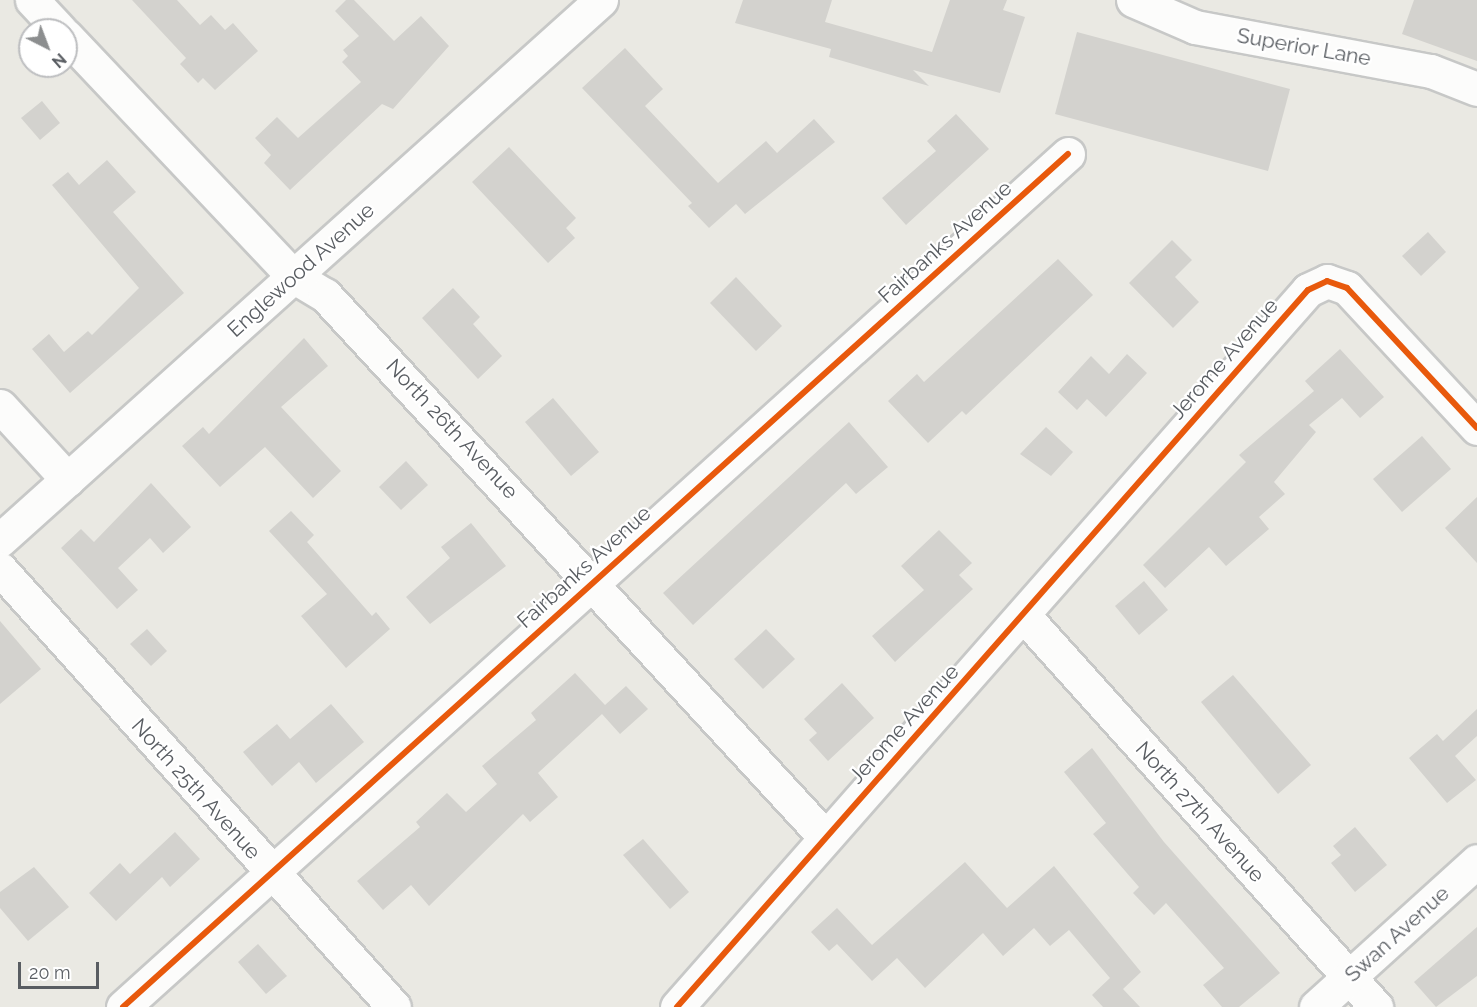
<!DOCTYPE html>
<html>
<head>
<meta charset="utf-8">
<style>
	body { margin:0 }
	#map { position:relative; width:1477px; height:1007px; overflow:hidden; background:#eae9e3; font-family:Raleway,sans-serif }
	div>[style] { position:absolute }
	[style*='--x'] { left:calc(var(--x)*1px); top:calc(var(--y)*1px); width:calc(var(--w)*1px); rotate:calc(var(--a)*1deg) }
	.building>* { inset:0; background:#d3d2ce }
	.roads { filter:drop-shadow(2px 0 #c7c8c7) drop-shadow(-2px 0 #c7c8c7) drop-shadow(0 2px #c7c8c7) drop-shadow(0 -2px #c7c8c7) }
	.minor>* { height:33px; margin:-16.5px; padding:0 16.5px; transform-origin:16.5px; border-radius:16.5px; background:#fcfcfb }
	.cycleway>* { height:6px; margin:-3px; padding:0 3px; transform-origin:3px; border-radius:3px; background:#e8590c }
	span { translate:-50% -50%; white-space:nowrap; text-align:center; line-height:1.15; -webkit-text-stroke:4.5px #fff; paint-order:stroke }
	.street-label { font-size:21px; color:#595d62 }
	.north { position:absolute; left:18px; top:18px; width:60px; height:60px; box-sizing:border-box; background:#fff; border:2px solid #bdbec0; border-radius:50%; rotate:138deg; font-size:16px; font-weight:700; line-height:24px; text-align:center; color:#595d62 }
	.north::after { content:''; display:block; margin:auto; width:21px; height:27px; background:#8c8e8f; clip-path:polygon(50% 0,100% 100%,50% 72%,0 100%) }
	.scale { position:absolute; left:18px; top:962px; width:81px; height:27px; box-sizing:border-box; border:3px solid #595d62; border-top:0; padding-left:8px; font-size:18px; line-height:21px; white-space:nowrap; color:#595d62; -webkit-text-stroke:4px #fff; paint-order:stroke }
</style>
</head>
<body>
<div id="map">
	<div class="building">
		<i style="clip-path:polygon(132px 0,177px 0,200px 25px,211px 15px,225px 30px,233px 23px,258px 51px,215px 90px,203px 78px,198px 83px,180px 64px,186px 58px)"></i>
		<i style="clip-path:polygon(346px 0,354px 0,394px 41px,421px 16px,449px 46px,393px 109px,382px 104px,290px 190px,264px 163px,271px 155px,255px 138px,277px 117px,298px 138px,361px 82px,342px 62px,348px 56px,343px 50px,359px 36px,335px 11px)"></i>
		<i style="clip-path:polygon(743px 0,832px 0,825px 22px,932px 52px,950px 0,1007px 0,1003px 10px,1025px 17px,1000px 93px,913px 70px,929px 86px,829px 57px,831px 49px,735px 23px)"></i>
		<i style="clip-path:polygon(1414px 0,1477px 0,1477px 61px,1402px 34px)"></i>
		<i style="clip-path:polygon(1077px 32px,1290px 89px,1268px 171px,1055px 114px)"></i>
		<i style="clip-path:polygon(625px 48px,663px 89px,645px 106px,718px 183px,766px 141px,777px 153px,814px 119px,835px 142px,745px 214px,736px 204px,709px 228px,688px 206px,692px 203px,582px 88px)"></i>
		<i style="clip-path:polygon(42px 101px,60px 123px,40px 140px,21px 118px)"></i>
		<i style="clip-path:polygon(956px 114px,989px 149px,906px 225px,882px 198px,936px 151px,927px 141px)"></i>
		<i style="clip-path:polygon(509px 147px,576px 218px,566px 228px,575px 238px,548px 263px,472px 182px)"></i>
		<i style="clip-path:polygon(107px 160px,136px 192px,113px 212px,184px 293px,70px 393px,32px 349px,49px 334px,64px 352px,88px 331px,92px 335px,139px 288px,52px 185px,68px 172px,79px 185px)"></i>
		<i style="clip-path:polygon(1428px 232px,1446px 252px,1421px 276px,1402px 256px)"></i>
		<i style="clip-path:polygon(1172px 240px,1192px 260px,1175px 277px,1199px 302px,1173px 328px,1129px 283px)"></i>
		<i style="clip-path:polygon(1058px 259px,1093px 295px,966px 415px,962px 411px,928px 443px,888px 401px,917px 374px,924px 382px)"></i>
		<i style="clip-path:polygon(736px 277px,782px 326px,756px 351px,710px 303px)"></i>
		<i style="clip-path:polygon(453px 288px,480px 317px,473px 324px,502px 356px,478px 379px,422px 318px)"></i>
		<i style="clip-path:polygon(304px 338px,328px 366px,281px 407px,341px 471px,313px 498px,265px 447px,220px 487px,182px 446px,203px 427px,209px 434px)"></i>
		<i style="clip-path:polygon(1340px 349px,1384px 397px,1360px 418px,1342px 398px,1309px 425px,1316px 432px,1274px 482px,1285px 494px,1259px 517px,1269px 529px,1226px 566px,1209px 547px,1165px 588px,1143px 565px,1246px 462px,1239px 455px,1314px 391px,1305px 381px)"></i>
		<i style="clip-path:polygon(1127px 354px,1147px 373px,1106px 417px,1087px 399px,1077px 410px,1058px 392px,1091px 356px,1109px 374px)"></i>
		<i style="clip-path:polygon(553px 398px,599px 452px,571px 476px,525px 422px)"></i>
		<i style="clip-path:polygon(849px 422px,888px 467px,856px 494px,846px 483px,693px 625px,663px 593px)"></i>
		<i style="clip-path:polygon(1046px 427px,1073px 452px,1051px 476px,1020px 454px)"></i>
		<i style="clip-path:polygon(1422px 436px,1451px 469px,1402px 512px,1373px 479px)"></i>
		<i style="clip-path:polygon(406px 461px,428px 485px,401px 510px,379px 487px)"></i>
		<i style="clip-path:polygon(151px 483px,191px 527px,163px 553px,150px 538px,118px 568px,138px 590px,117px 609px,61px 548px,81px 529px,94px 542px)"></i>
		<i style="clip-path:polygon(1477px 497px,1477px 563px,1445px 528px)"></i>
		<i style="clip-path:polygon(291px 511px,314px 535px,307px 542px,372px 616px,376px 612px,390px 629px,346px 668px,301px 616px,327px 594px,269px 531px)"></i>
		<i style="clip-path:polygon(471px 523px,506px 566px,430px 624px,406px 597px,450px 558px,441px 547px)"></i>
		<i style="clip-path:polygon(939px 530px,972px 563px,959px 575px,973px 589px,895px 662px,872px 636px,924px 590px,901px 566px)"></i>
		<i style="clip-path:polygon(1144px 581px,1168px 610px,1139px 635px,1115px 606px)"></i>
		<i style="clip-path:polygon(0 621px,41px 669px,0 704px)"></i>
		<i style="clip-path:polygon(147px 629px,167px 651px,151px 666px,130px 644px)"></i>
		<i style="clip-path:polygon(766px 629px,795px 659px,763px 689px,734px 659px)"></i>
		<i style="clip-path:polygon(575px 673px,605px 705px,626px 686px,648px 709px,620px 734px,602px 714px,538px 773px,558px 797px,530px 822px,523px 814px,429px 906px,411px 885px,383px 910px,357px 881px,420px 827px,416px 822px,447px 793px,466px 812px,497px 784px,482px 766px,536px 720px,531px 713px)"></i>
		<i style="clip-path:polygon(1233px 675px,1311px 765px,1278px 794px,1201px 702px)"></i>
		<i style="clip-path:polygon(842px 683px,874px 718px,828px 761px,809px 740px,817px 733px,804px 719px)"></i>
		<i style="clip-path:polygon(331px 704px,364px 742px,316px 783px,299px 762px,272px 786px,243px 752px,277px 724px,290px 739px)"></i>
		<i style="clip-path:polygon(1477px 709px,1477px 736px,1455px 756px,1476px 780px,1447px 803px,1409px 758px,1437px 734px,1443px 741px)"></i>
		<i style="clip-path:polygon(1092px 748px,1164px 842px,1280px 973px,1239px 1007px,1222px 1007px,1203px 985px,1224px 968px,1166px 903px,1154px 915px,1133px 893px,1139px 887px,1093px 834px,1106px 823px,1064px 772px)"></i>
		<i style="clip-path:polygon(1355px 827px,1387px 865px,1355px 892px,1331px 863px,1341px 855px,1333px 846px)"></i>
		<i style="clip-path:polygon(175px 832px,200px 859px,170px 887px,162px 877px,116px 921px,89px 893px,120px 863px,130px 874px)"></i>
		<i style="clip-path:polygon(643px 839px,689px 892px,670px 909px,623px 855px)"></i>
		<i style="clip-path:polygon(965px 862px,1007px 908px,1054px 866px,1141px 972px,1123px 989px,1140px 1007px,1103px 1007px,1092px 995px,1110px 978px,1069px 930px,1050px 946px,1034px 928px,1003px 956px,983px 933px,925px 988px,897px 958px,872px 981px,837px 944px,829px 951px,811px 932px,837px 908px,872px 945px)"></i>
		<i style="clip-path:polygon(34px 867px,69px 907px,28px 941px,0 908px,0 892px)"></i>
		<i style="clip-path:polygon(1477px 927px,1477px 976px,1436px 1007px,1414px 982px)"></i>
		<i style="clip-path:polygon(258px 944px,287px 976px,266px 994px,238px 962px)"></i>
	</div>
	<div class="roads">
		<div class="minor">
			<i style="--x:32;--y:0;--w:41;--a:47"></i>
			<i style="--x:1133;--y:0;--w:68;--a:23.5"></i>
			<i style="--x:1195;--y:27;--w:240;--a:10.6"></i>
			<i style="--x:1431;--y:71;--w:49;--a:21.4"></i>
			<i style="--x:66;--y:36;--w:330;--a:46.6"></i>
			<i style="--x:293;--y:276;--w:37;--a:31"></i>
			<i style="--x:325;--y:295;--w:736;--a:47.31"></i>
			<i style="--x:0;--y:406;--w:100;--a:47.4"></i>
			<i style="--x:0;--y:540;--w:808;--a:-41.94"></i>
			<i style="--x:0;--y:569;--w:589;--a:48.03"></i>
			<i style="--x:1025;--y:617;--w:525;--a:48.01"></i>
			<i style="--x:123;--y:1007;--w:1273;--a:-42.07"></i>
			<i style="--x:677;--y:1007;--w:955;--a:-48.65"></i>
			<i style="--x:1308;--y:290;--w:21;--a:-25"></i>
			<i style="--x:1327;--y:281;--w:21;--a:19"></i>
			<i style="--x:1347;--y:288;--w:191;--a:47.1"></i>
			<i style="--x:1316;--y:1007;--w:217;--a:-42.2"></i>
		</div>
	</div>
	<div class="cycleway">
		<i style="--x:123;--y:1007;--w:1273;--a:-42.07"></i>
		<i style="--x:677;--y:1007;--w:955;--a:-48.65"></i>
		<i style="--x:1308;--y:290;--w:21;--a:-25"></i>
		<i style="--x:1327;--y:281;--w:21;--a:19"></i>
		<i style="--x:1347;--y:288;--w:191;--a:47.1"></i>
	</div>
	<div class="street-label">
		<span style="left:1304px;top:47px;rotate:10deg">Superior Lane</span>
		<span style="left:945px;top:242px;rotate:-42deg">Fairbanks Avenue</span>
		<span style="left:301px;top:270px;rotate:-42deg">Englewood Avenue</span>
		<span style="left:1224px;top:359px;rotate:-49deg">Jerome Avenue</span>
		<span style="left:452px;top:429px;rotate:47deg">North 26th Avenue</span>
		<span style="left:584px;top:567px;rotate:-42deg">Fairbanks Avenue</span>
		<span style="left:904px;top:724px;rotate:-48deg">Jerome Avenue</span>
		<span style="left:196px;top:789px;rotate:48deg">North 25th Avenue</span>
		<span style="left:1200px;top:812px;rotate:48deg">North 27th Avenue</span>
		<span style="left:1397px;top:934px;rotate:-42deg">Swan Avenue</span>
	</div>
	<div class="north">N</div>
	<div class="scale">20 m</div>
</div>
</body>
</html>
